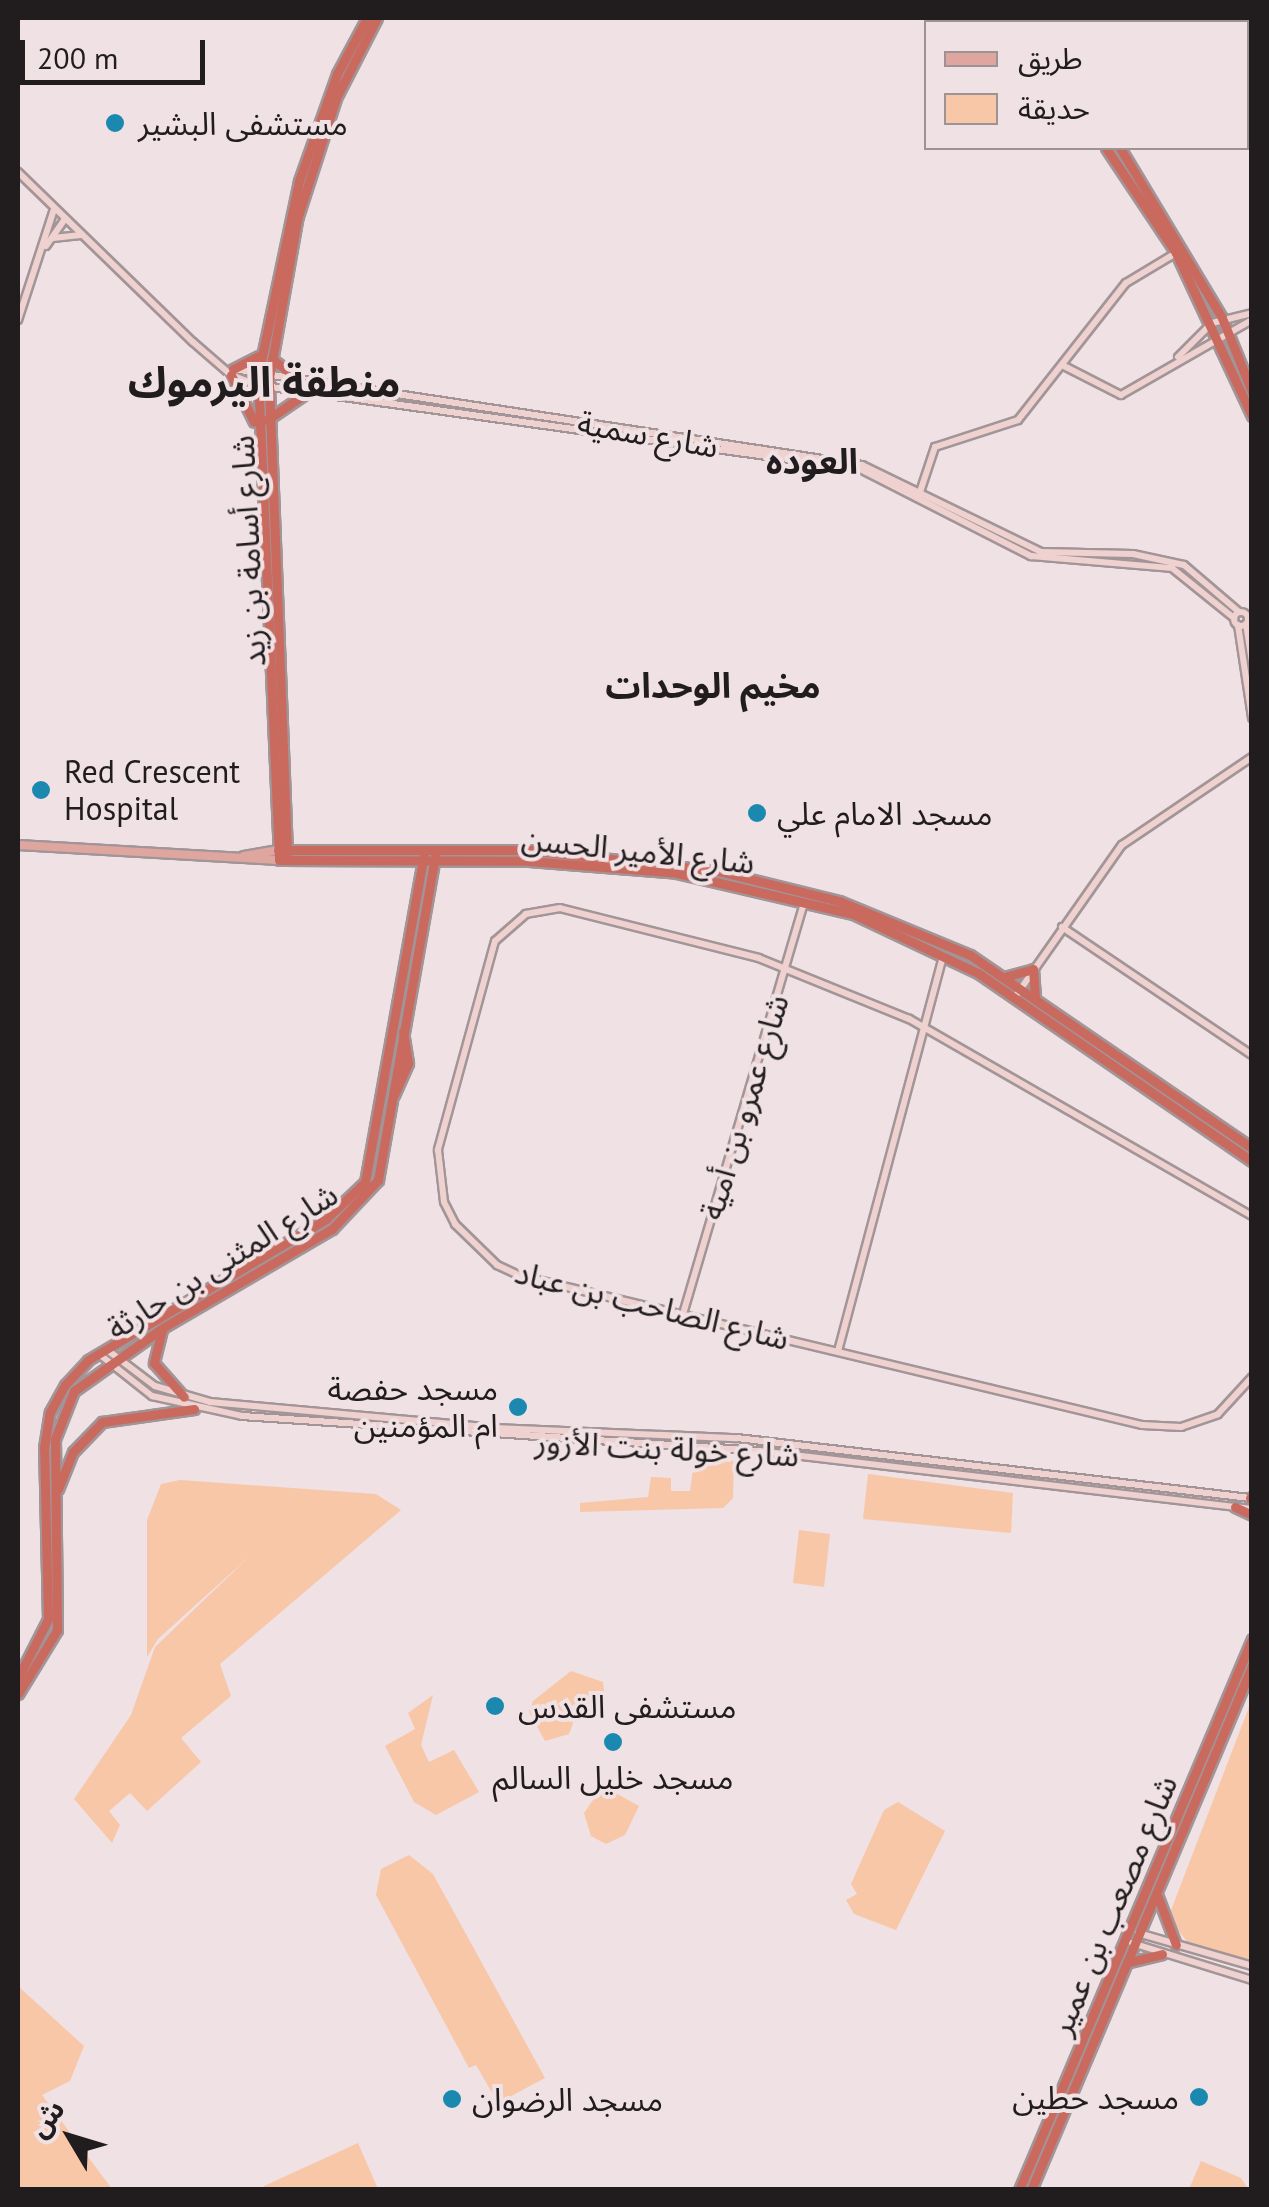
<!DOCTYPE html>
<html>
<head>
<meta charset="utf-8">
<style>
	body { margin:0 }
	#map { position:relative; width:1269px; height:2207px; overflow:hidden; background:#efe1e4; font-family:"PT Sans","Noto Sans Arabic",sans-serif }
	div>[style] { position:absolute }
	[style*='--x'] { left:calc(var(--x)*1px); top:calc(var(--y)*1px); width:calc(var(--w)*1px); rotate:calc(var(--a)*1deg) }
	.green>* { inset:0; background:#f8c7a8 }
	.roads { filter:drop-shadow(2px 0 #a29598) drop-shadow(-2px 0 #a29598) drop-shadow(0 2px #a29598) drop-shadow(0 -2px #a29598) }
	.secondary>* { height:6px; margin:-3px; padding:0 3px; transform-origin:3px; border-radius:3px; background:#efd2cf }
	.secondary>.ring { margin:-3px; padding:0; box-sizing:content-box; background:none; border:6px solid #efd2cf; border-radius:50% }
	.primary>* { height:8px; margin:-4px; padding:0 4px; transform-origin:4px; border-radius:4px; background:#dfa69f }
	.highway>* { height:9px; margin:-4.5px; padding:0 4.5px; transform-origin:4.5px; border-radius:4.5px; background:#ca6a5f }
	.rail>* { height:2.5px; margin:-1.25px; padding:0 1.25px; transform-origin:1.25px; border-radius:1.25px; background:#3b3537 }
	.dots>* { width:28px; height:28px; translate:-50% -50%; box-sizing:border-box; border:5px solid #efe1e4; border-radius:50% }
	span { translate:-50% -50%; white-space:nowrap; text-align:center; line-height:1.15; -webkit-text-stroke:8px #efe1e4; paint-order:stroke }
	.poi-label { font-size:32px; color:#211c1d }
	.left { translate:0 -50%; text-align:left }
	.right { translate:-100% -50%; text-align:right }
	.street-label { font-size:32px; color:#211c1d }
	.neighbourhood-label { font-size:35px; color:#211c1d; font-weight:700 }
	.district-label { font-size:42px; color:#211c1d; font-weight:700 }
	.frame { position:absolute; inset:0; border:20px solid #211c1d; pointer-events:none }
	.legend { position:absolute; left:924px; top:20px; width:325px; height:130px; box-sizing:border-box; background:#efe1e4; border:2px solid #9d9294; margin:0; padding:12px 18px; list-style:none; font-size:30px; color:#211c1d }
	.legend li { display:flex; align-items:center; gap:20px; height:50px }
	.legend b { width:50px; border:2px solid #9d9294 }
	.north { position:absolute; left:20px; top:2087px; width:100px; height:100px; -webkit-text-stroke:8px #efe1e4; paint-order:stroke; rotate:308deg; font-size:28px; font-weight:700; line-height:40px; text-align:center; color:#211c1d }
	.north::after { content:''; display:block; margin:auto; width:35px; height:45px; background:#211c1d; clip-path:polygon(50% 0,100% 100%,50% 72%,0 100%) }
	.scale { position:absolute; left:20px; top:40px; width:185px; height:45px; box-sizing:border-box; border:5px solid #211c1d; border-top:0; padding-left:12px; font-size:30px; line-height:35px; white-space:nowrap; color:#211c1d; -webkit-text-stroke:8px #efe1e4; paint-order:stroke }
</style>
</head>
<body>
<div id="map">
	<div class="green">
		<i style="clip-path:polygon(695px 1455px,734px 1461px,733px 1498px,723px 1508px,580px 1512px,580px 1503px,648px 1497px,651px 1477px,671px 1478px,671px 1491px,690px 1491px)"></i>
		<i style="clip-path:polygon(868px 1474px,1013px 1493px,1011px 1533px,863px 1519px)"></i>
		<i style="clip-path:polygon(180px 1480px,376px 1494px,401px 1510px,220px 1664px,231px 1696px,181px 1738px,201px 1762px,147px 1811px,130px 1793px,109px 1811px,120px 1825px,112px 1843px,74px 1799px,131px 1715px,155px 1647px,251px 1555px,158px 1639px,147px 1657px,147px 1520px,161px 1484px)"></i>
		<i style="clip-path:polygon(799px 1530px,830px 1534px,824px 1587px,793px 1583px)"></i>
		<i style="clip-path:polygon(571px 1671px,603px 1682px,605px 1697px,576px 1715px,569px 1734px,545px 1741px,529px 1712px,533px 1701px)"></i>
		<i style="clip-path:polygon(433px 1695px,421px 1745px,429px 1762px,454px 1750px,479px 1792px,436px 1815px,414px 1802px,385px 1746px,415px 1729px,408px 1713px)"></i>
		<i style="clip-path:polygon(1251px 1702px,1251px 1962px,1190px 1945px,1168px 1918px)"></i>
		<i style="clip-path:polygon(603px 1786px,639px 1806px,625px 1835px,606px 1844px,591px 1836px,584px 1813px)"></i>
		<i style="clip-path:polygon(898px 1802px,945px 1831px,896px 1930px,854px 1914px,846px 1900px,857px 1894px,851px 1884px,884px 1810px)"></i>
		<i style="clip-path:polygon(409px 1855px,433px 1874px,545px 2078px,498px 2103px,476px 2065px,469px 2068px,376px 1895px,381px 1869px)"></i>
		<i style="clip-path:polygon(18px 1986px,84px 2046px,70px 2081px,42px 2095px,112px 2189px,18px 2189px)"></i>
		<i style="clip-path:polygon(358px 2143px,378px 2189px,263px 2189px,264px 2186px)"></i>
		<i style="clip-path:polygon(1201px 2161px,1241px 2178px,1248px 2189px,1189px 2189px)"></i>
	</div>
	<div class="roads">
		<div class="secondary">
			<i style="--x:18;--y:172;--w:244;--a:44.2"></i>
			<i style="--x:193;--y:342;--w:50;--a:41"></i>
			<i style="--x:231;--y:375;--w:28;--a:21"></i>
			<i style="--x:257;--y:385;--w:609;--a:7.93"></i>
			<i style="--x:860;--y:469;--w:192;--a:27"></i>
			<i style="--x:1031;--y:556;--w:142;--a:4.9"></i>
			<i style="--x:1172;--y:568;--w:80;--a:38.9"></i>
			<i style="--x:53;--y:238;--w:28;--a:-6"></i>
			<i style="--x:46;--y:246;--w:33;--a:-55"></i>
			<i style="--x:18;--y:320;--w:117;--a:-72"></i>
			<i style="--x:1178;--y:357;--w:48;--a:-45"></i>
			<i style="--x:1212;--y:323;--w:41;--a:-14"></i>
			<i style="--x:1064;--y:366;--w:64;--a:27"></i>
			<i style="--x:1121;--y:395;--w:151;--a:-29.8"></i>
			<i style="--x:233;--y:369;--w:636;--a:8.68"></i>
			<i style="--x:862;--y:465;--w:199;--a:25.9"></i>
			<i style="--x:1041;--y:552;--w:92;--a:1.2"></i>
			<i style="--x:1133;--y:554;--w:52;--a:12.2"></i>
			<i style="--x:1184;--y:565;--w:72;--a:40.5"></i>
			<i style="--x:918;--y:498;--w:54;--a:-71.6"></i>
			<i style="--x:935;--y:447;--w:87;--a:-18"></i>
			<i style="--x:1018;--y:420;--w:174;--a:-51.8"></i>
			<i style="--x:1126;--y:283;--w:58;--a:-31"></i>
			<i class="ring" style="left:1234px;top:612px;width:8px;height:8px"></i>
			<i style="--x:1246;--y:624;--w:38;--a:81"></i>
			<i style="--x:1238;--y:625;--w:94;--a:81.4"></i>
			<i style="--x:1062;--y:927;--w:229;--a:34"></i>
			<i style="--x:1015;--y:997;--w:186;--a:-54.9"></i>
			<i style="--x:1122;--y:845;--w:157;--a:-34.1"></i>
			<i style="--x:1252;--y:1216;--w:396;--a:-150.1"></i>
			<i style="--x:909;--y:1019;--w:162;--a:-157.9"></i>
			<i style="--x:759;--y:958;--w:205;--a:-165.9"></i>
			<i style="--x:560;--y:908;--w:35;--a:170"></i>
			<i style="--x:526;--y:914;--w:41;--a:138.9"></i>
			<i style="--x:495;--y:941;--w:217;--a:105.3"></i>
			<i style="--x:438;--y:1150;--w:52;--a:83.4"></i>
			<i style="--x:444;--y:1202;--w:25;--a:63"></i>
			<i style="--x:455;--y:1224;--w:59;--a:44.3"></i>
			<i style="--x:497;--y:1265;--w:26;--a:25"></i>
			<i style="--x:521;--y:1276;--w:639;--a:13.49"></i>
			<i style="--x:1142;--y:1425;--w:39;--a:3"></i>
			<i style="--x:1181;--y:1427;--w:39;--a:-19"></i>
			<i style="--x:1218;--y:1414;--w:50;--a:-47.4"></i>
			<i style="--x:683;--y:1314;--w:428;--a:-73.6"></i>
			<i style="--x:106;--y:1349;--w:61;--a:37.1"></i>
			<i style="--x:155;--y:1386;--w:57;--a:16.2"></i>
			<i style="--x:210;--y:1402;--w:285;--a:5.2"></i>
			<i style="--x:494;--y:1428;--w:243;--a:2.4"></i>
			<i style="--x:737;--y:1438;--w:516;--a:6.67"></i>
			<i style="--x:838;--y:1351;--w:409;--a:-75.1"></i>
			<i style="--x:99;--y:1354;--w:68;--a:38.4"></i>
			<i style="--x:152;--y:1396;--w:92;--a:12.5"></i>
			<i style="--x:242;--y:1416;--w:518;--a:3.87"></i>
			<i style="--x:759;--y:1451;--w:496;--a:6.7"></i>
			<i style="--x:1138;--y:1933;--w:119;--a:16.1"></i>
			<i style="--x:1132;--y:1943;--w:126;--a:17.1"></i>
		</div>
		<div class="primary">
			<i style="--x:18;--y:845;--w:261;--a:3.3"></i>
			<i style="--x:244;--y:856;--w:35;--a:-10"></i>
		</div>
		<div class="highway">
			<i style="--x:367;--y:18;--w:64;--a:118.2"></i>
			<i style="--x:337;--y:74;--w:114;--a:109.6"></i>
			<i style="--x:299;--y:181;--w:199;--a:101.9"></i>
			<i style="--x:258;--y:376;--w:484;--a:87.5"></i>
			<i style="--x:279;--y:860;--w:250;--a:0.2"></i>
			<i style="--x:529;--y:861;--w:148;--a:4.6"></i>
			<i style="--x:677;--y:873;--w:181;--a:13.1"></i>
			<i style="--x:853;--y:914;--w:138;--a:25.3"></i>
			<i style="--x:978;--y:973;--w:332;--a:34.5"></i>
			<i style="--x:979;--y:18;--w:6;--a:39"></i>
			<i style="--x:994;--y:18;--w:6;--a:39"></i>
			<i style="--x:1106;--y:148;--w:126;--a:56.3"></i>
			<i style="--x:1176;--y:253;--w:180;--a:65"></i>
			<i style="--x:1120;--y:148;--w:198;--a:59"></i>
			<i style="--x:1222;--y:318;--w:80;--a:67.9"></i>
			<i style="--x:272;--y:359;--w:41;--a:37.1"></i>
			<i style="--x:233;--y:369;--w:31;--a:-27"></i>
			<i style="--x:231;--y:375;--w:52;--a:63.9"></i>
			<i style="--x:267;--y:420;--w:46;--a:-34.4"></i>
			<i style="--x:278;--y:850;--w:252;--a:0"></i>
			<i style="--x:530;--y:850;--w:189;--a:6.4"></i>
			<i style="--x:718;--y:871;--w:125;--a:13.9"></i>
			<i style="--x:839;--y:901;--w:142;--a:22.4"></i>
			<i style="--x:970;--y:955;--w:342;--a:34.4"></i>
			<i style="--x:287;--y:853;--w:475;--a:-92.2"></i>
			<i style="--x:269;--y:378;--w:165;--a:-79.9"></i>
			<i style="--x:298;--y:216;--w:124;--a:-72.1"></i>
			<i style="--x:336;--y:98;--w:90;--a:-62.9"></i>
			<i style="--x:1004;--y:977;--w:30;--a:-15"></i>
			<i style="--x:1033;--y:969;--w:29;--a:86"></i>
			<i style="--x:394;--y:1095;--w:35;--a:-66"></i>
			<i style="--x:408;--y:1063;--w:32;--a:-99"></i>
			<i style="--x:162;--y:1330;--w:34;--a:104"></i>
			<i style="--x:154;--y:1363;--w:45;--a:48.6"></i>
			<i style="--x:58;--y:1489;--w:40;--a:-68"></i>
			<i style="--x:73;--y:1452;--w:42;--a:-46"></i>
			<i style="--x:102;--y:1422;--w:93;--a:-8"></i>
			<i style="--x:1250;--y:1498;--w:2;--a:-27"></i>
			<i style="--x:1235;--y:1507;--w:19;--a:25"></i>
			<i style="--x:18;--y:1678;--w:66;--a:-63"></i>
			<i style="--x:48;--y:1619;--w:171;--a:-91.3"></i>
			<i style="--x:44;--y:1448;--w:36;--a:-81"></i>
			<i style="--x:50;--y:1412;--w:31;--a:-61"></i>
			<i style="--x:65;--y:1385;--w:34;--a:-47"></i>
			<i style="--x:88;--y:1360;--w:277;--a:-30.6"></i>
			<i style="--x:326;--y:1219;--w:54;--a:-43.5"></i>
			<i style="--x:365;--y:1182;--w:332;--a:-79.8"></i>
			<i style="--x:18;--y:1694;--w:75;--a:-58.6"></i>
			<i style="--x:57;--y:1630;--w:191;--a:-90.6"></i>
			<i style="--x:55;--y:1439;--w:52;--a:-68.4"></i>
			<i style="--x:74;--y:1391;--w:110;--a:-35.4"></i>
			<i style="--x:164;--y:1327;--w:194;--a:-30.3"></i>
			<i style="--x:332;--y:1229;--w:67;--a:-46.8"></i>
			<i style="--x:378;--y:1180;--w:329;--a:-80"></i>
			<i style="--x:1158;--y:1897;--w:51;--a:69.4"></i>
			<i style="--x:1130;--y:1962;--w:33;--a:-14"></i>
			<i style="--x:1019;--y:2190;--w:598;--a:-67.08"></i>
			<i style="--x:1031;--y:2190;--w:569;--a:-67.13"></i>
		</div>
	</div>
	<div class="rail">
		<i style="--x:1167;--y:18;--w:6;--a:39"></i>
		<i style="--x:1246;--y:95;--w:8;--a:40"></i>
	</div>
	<div class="dots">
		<i style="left:115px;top:123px;background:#1b89af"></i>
		<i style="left:41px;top:790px;background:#1b89af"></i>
		<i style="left:757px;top:813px;background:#1b89af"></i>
		<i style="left:518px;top:1407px;background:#1b89af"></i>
		<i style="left:495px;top:1706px;background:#1b89af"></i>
		<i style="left:613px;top:1742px;background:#1b89af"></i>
		<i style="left:1199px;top:2097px;background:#1b89af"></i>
		<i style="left:452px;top:2099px;background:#1b89af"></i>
	</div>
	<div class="poi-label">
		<span class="left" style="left:138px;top:123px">مستشفى البشير</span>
		<span class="left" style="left:64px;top:790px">Red Crescent<br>Hospital</span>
		<span class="left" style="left:777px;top:813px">مسجد الامام علي</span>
		<span class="right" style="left:498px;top:1407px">مسجد حفصة<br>ام المؤمنين</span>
		<span class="left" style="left:518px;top:1706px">مستشفى القدس</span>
		<span style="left:613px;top:1777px">مسجد خليل السالم</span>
		<span class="right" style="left:1179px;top:2097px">مسجد حطين</span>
		<span class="left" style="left:472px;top:2099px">مسجد الرضوان</span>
	</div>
	<div class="street-label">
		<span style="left:648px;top:434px;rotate:10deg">شارع سمية</span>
		<span style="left:248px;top:551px;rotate:-93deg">شارع أسامة بن زيد</span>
		<span style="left:638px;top:850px;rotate:6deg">شارع الأمير الحسن</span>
		<span style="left:744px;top:1107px;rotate:-73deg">شارع عمرو بن أمية</span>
		<span style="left:222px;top:1261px;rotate:-32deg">شارع المثنى بن حارثة</span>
		<span style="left:652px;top:1305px;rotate:14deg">شارع الصاحب بن عباد</span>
		<span style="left:667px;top:1448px;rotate:3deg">شارع خولة بنت الأزور</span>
		<span style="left:1113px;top:1905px;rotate:-67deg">شارع مصعب بن عمير</span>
	</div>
	<div class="neighbourhood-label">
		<span style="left:812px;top:461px">العوده</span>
		<span style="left:713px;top:685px">مخيم الوحدات</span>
	</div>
	<div class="district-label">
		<span style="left:264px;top:382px">منطقة اليرموك</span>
	</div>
	<div class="frame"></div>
	<ul class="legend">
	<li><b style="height:12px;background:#dfa69f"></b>طريق</li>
	<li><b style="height:28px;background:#f8c7a8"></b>حديقة</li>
	</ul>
	<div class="north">ش</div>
	<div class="scale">200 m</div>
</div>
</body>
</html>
